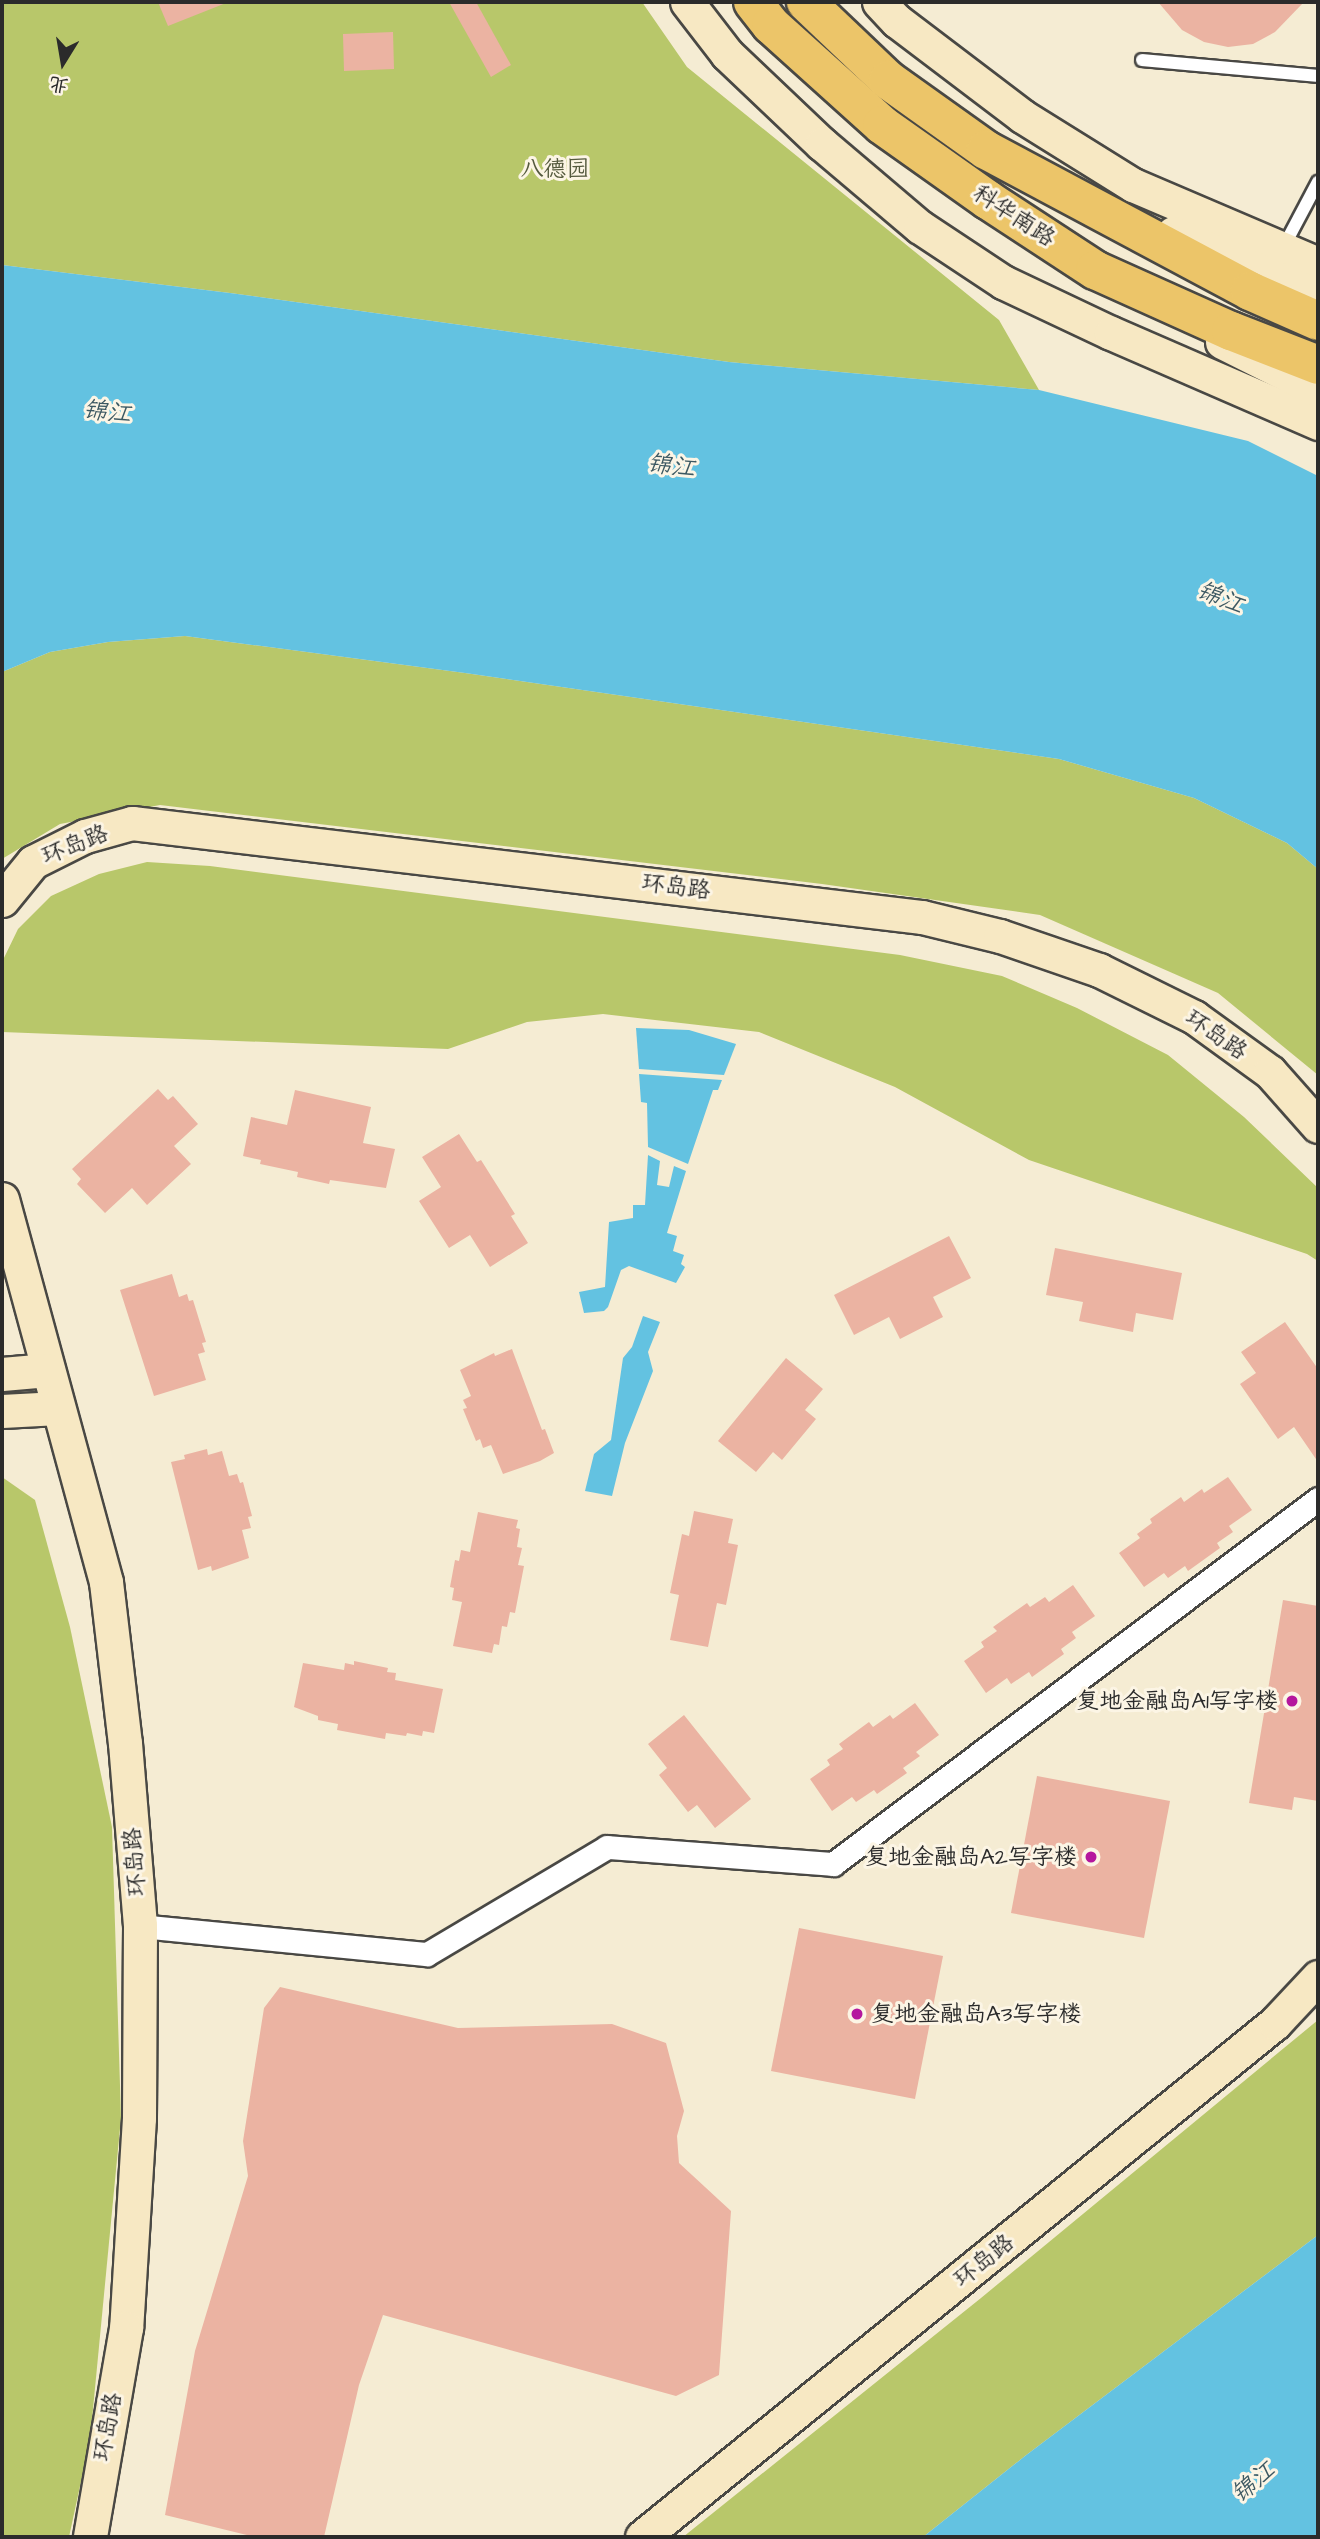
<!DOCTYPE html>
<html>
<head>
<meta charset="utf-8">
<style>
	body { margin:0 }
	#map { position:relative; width:1320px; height:2539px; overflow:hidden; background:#f5ecd3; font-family:"Architects Daughter","LXGW WenKai TC",sans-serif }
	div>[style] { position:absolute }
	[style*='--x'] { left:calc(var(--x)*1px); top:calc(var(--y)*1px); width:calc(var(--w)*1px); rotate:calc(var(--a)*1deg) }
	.green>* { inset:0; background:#b8c76a }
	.water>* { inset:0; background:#63c2e1 }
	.building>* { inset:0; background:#ebb3a2 }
	.roads { filter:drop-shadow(2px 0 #494844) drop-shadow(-2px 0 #494844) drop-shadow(0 2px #494844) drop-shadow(0 -2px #494844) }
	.lane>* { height:12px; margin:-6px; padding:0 6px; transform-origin:6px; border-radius:6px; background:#fff }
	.street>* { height:23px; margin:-11.5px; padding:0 11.5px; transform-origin:11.5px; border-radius:11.5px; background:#fff }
	.secondary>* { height:33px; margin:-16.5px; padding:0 16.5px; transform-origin:16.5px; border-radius:16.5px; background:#f7e8c3 }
	.highway>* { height:38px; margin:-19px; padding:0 19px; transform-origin:19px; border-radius:19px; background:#ecc569 }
	.dots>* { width:19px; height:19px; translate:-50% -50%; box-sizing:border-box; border:4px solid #fcf5e5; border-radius:50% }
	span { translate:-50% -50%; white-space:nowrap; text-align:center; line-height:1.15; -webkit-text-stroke:6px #fcf5e5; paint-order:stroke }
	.park-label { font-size:23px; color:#555a3e }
	.street-label { font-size:23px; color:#2b2b2b }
	.poi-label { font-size:23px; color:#2b2b2b }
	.right { translate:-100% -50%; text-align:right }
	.left { translate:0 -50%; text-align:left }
	.water-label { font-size:24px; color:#3c5862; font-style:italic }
	.frame { position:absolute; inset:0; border:4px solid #2b2b2b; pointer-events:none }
	.north { position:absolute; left:28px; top:28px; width:70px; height:70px; -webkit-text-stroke:5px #fcf5e5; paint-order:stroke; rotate:191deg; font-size:19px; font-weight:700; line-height:28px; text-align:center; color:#2b2b2b }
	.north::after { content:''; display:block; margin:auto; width:24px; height:32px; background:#2b2b2b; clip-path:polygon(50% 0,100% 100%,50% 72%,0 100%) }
</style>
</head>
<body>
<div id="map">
	<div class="green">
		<i style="clip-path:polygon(2px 2px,642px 2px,687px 67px,999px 320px,1039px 390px,729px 362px,230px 293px,2px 265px)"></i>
		<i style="clip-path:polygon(185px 636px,465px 673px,1059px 759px,1194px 798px,1287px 843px,1318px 869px,1318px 1075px,1218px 993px,1040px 915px,822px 884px,160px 805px,60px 824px,2px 859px,2px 672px,50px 652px,108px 642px)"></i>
		<i style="clip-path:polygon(147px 862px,210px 866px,900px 955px,1002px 976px,1077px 1008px,1168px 1055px,1244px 1117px,1318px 1188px,1318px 1261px,1307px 1254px,1029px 1160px,895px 1087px,759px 1032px,603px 1014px,527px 1022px,448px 1049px,2px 1032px,2px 962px,18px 929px,51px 896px,99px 874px)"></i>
		<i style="clip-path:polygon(2px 1477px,35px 1500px,70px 1627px,112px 1827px,121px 2118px,90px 2440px,69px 2537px,2px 2537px)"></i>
		<i style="clip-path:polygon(1318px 2020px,1318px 2235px,1025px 2456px,923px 2537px,683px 2537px,981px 2298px)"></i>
	</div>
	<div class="water">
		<i style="clip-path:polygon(2px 265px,230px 293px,729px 362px,1039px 390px,1248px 441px,1318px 476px,1318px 869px,1287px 843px,1194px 798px,1059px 759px,465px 673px,185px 636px,108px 642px,50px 652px,2px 672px)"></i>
		<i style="clip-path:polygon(636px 1028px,689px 1030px,736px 1044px,724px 1075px,639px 1069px)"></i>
		<i style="clip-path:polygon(639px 1074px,722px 1080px,718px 1090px,713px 1090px,688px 1164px,648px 1147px,647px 1103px,641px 1102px)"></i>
		<i style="clip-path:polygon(648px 1155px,660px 1161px,657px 1185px,669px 1187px,674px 1166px,686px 1171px,667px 1233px,677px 1236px,673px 1251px,684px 1255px,681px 1264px,685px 1267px,676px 1283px,629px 1266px,621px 1270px,608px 1307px,604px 1311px,584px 1313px,579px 1292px,605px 1287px,609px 1222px,633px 1218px,633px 1205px,645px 1205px)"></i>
		<i style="clip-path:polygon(643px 1316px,660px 1322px,648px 1352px,653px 1371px,625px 1443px,612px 1496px,585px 1491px,594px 1454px,611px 1440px,623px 1358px,632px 1347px)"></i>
		<i style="clip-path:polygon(1318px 2235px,1318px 2537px,923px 2537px,1025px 2456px)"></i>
	</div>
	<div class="building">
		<i style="clip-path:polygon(158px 2px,226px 2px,226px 3px,168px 26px)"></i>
		<i style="clip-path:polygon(449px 2px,476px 2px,511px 65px,491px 77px)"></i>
		<i style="clip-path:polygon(1158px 2px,1304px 2px,1275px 32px,1253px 44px,1228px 47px,1204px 42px,1182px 30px)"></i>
		<i style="clip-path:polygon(393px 32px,394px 69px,344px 71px,343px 34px)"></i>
		<i style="clip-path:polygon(158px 1089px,168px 1100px,173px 1096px,198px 1124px,174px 1146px,191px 1164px,147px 1205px,132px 1188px,105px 1213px,77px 1184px,81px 1179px,72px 1169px)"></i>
		<i style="clip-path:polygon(295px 1090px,371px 1107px,363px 1143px,395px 1149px,386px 1188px,330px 1180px,329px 1184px,297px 1177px,298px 1172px,260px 1164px,261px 1160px,243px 1156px,251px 1117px,287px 1125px)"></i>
		<i style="clip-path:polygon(459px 1134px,477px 1162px,481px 1160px,515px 1214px,511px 1216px,528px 1243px,490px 1267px,470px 1235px,449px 1248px,419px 1201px,441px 1187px,422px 1157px)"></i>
		<i style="clip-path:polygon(949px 1236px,971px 1278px,933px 1297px,943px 1317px,900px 1339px,889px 1317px,854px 1335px,834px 1295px)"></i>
		<i style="clip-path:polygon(1055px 1248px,1182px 1273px,1173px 1320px,1136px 1313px,1133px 1332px,1079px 1321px,1083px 1302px,1046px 1295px)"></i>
		<i style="clip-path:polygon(172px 1274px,179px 1297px,187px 1294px,189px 1301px,193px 1300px,206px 1342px,202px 1343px,205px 1352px,198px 1354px,206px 1380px,154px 1396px,120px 1290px)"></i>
		<i style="clip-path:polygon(1285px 1322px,1318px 1369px,1318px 1462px,1294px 1427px,1278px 1439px,1240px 1384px,1256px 1373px,1241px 1352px)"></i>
		<i style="clip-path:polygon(512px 1349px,542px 1430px,545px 1429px,554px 1453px,540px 1461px,503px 1474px,491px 1445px,483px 1448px,480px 1439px,476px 1441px,463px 1409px,467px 1408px,463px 1400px,471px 1396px,460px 1370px,494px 1353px,495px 1356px)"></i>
		<i style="clip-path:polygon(786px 1358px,823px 1389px,805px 1410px,816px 1419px,782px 1460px,773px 1452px,756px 1472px,718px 1441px)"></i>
		<i style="clip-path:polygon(207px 1449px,208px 1455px,222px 1451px,229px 1476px,237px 1474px,240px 1483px,243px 1482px,252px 1516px,248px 1517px,251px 1528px,242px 1530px,249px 1558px,212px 1571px,211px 1566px,198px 1570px,171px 1462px,185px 1459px,184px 1455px)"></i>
		<i style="clip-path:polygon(1228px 1477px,1252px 1510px,1229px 1526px,1233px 1532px,1217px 1543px,1220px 1548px,1188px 1571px,1185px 1566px,1168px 1578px,1164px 1573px,1144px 1587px,1119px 1553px,1140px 1538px,1137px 1534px,1152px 1523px,1150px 1519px,1181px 1497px,1184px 1502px,1202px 1489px,1204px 1493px)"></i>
		<i style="clip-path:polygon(694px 1511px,733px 1519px,728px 1543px,738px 1545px,726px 1605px,717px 1603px,708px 1647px,670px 1640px,679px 1595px,670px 1593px,682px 1534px,689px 1536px)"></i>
		<i style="clip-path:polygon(478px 1512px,518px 1520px,516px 1528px,520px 1529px,517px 1547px,522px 1548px,518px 1565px,524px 1566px,515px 1613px,510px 1612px,507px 1627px,502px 1626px,499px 1645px,494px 1644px,492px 1653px,453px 1646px,462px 1602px,452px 1600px,454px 1588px,450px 1587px,455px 1560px,459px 1561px,461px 1550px,470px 1552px)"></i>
		<i style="clip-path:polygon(1073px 1585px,1095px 1616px,1072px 1632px,1076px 1638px,1061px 1649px,1064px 1654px,1032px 1677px,1029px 1672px,1011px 1684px,1007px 1678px,986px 1693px,964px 1661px,984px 1647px,981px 1642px,997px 1631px,993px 1627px,1027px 1603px,1030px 1607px,1045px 1597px,1049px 1602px)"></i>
		<i style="clip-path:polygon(1283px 1600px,1318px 1606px,1318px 1801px,1294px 1797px,1292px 1810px,1249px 1803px)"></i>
		<i style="clip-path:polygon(354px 1661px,388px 1668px,387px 1672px,396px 1673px,395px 1680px,443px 1689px,434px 1733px,423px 1731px,422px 1736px,407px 1733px,406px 1736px,386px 1733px,385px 1739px,337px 1730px,338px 1724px,318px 1720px,318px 1716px,294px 1707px,303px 1663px,344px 1670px,345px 1663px,354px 1665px)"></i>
		<i style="clip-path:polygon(915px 1703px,939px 1735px,916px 1752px,920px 1756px,903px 1768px,907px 1773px,877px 1794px,874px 1790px,856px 1802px,852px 1797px,832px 1811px,810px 1779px,830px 1765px,827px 1760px,843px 1749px,839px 1744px,869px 1722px,873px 1727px,890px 1715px,893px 1719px)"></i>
		<i style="clip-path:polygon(684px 1715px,751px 1799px,715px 1828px,697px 1805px,688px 1812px,659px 1775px,667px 1768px,648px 1744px)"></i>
		<i style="clip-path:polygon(1037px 1776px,1170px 1801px,1144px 1938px,1011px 1913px)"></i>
		<i style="clip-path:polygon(799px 1928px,943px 1956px,915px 2099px,771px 2071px)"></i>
		<i style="clip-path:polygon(280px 1987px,458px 2028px,612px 2024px,666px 2043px,684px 2111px,677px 2136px,679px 2163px,731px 2211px,719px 2375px,676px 2396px,383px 2315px,359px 2385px,324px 2537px,255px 2537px,165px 2515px,195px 2351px,248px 2176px,243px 2141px,264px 2008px)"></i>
	</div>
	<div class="roads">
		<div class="lane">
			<i style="--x:1142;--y:60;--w:177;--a:5.2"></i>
			<i style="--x:1283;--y:248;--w:75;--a:-62.1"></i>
		</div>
		<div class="street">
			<i style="--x:140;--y:1926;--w:288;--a:5.6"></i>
			<i style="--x:427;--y:1954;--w:209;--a:-30.7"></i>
			<i style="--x:607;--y:1847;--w:227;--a:4.3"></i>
			<i style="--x:833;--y:1864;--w:607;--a:-36.96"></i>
		</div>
		<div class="secondary">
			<i style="--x:687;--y:2;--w:66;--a:52.4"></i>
			<i style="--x:727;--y:54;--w:131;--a:43.5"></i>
			<i style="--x:822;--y:144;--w:128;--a:40.3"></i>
			<i style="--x:920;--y:227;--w:100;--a:33.5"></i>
			<i style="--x:1003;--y:282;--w:119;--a:25.3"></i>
			<i style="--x:1111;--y:333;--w:226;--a:23.5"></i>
			<i style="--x:879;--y:2;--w:26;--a:47"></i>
			<i style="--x:897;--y:21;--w:157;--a:37.2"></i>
			<i style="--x:1022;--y:116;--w:131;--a:31.9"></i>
			<i style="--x:1133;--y:185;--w:201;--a:23.1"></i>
			<i style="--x:1173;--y:233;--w:158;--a:23.5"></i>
			<i style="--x:1222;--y:342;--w:107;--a:26.6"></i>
			<i style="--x:2;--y:900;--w:49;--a:-50.8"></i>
			<i style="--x:33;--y:862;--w:58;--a:-26.6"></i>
			<i style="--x:85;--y:836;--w:49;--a:-15.5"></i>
			<i style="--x:132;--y:823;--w:796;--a:6.79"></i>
			<i style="--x:922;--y:917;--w:80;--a:13.7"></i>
			<i style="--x:1000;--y:936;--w:105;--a:19"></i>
			<i style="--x:1099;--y:970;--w:106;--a:26.3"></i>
			<i style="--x:1194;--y:1017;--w:94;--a:35.9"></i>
			<i style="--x:1270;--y:1072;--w:72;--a:48.4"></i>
			<i style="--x:2;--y:1199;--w:397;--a:74.8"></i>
			<i style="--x:106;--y:1582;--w:162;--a:83.3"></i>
			<i style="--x:125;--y:1743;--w:184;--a:85.3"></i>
			<i style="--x:140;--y:1926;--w:192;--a:90.3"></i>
			<i style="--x:139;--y:2118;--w:210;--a:93.5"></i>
			<i style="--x:126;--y:2328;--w:212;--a:99.8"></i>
			<i style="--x:2;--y:1374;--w:46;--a:-5"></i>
			<i style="--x:2;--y:1411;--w:56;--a:-3.1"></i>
			<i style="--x:642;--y:2537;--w:815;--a:-39.08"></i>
			<i style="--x:1275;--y:2023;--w:63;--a:-46.9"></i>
		</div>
		<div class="highway">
			<i style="--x:753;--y:2;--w:29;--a:52"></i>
			<i style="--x:771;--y:25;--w:149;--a:42"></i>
			<i style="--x:882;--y:125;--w:130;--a:35.3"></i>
			<i style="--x:988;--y:200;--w:128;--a:33.2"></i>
			<i style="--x:1095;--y:270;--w:149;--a:24.2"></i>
			<i style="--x:1231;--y:331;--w:93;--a:21.3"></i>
			<i style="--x:806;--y:2;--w:113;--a:43.6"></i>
			<i style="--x:888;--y:80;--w:120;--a:35.5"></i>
			<i style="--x:986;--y:150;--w:299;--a:28.1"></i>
			<i style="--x:1250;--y:291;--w:74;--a:23.8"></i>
		</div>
	</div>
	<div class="dots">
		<i style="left:1292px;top:1701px;background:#b5179e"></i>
		<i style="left:1091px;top:1857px;background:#b5179e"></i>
		<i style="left:857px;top:2014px;background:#b5179e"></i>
	</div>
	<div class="park-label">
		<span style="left:555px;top:169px">八德园</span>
	</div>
	<div class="street-label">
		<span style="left:1014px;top:216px;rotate:33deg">科华南路</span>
		<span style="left:75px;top:845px;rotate:-22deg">环岛路</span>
		<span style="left:676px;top:887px;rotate:7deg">环岛路</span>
		<span style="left:1216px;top:1035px;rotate:34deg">环岛路</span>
		<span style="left:135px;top:1862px;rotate:-95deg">环岛路</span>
		<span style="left:984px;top:2261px;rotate:-39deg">环岛路</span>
		<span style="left:108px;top:2427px;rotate:-80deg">环岛路</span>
	</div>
	<div class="poi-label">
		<span class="right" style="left:1278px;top:1701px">复地金融岛A1写字楼</span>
		<span class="right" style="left:1077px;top:1857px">复地金融岛A2写字楼</span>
		<span class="left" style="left:871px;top:2014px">复地金融岛A3写字楼</span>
	</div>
	<div class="water-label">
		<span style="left:107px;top:413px;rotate:6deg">锦江</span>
		<span style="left:671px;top:467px;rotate:7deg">锦江</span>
		<span style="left:1220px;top:599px;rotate:22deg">锦江</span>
		<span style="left:1254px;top:2483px;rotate:-40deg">锦江</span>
	</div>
	<div class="frame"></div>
	<div class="north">北</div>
</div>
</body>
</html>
